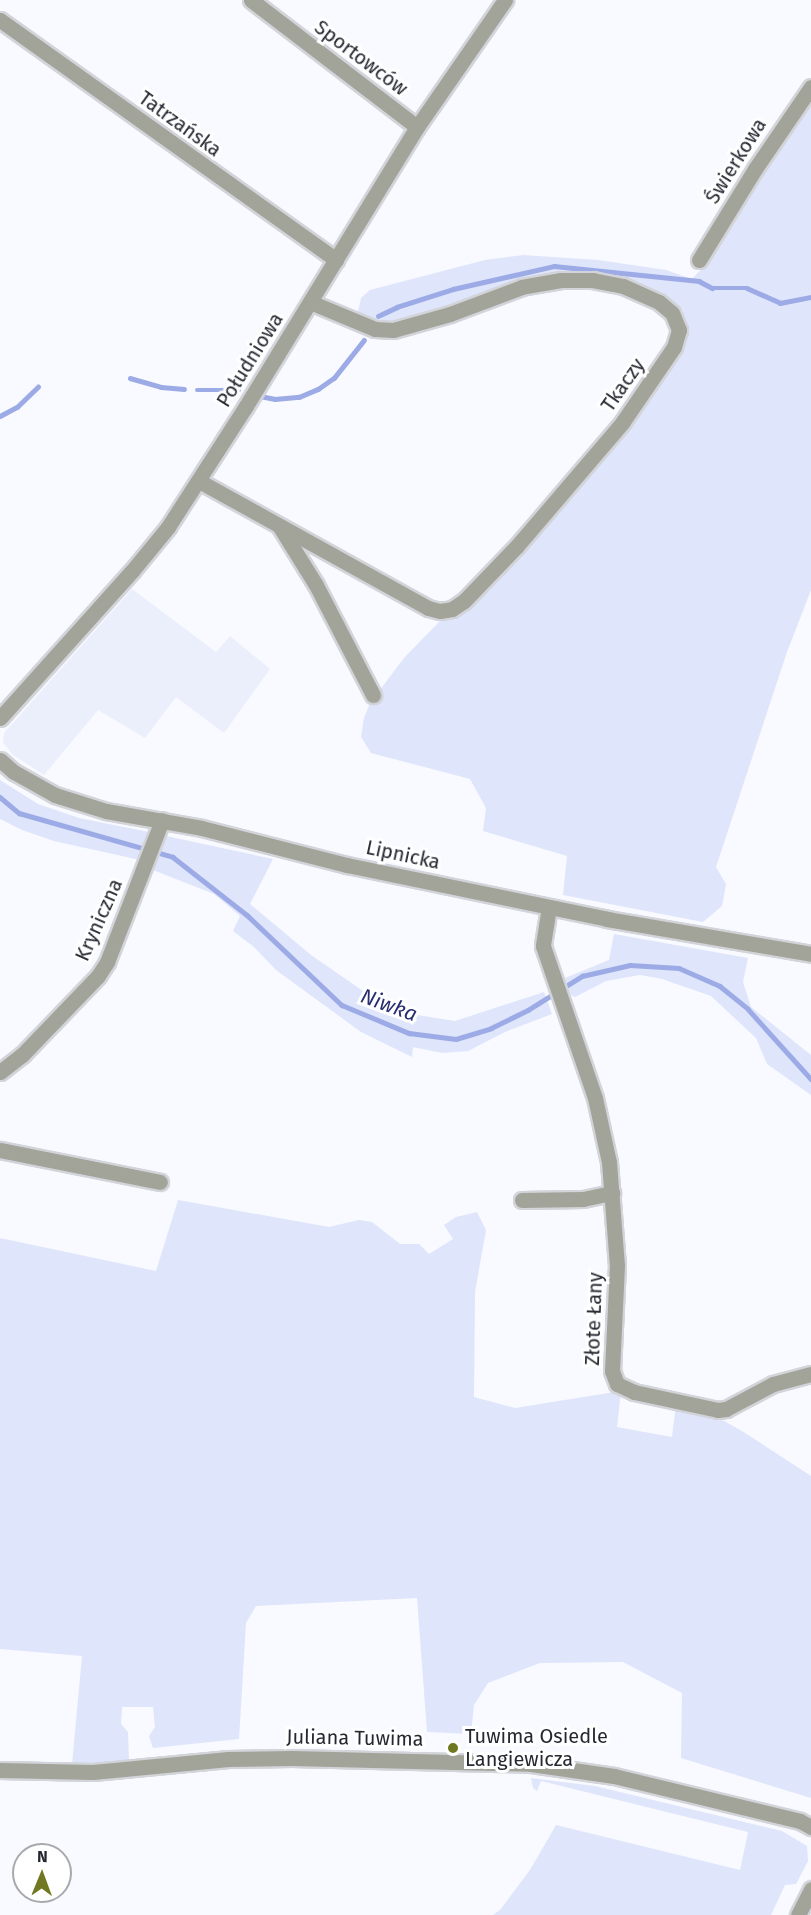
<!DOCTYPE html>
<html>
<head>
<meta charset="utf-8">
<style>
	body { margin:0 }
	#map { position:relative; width:811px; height:1915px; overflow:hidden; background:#f8faff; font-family:"Fira Sans",sans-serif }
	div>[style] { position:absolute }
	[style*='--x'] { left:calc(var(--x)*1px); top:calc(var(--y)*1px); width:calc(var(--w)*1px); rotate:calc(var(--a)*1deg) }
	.built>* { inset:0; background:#ebeffc }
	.green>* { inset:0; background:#dfe5fb }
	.stream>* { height:4.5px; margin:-2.25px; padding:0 2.25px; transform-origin:2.25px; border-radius:2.25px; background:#9cabe5 }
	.roads { filter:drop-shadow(2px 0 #d2d4da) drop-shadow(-2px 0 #d2d4da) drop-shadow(0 2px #d2d4da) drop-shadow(0 -2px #d2d4da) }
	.minor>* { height:15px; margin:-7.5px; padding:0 7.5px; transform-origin:7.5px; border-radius:7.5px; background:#a2a499 }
	.tertiary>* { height:15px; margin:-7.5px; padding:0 7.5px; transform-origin:7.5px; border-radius:7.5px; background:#a2a499 }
	.dots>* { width:16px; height:16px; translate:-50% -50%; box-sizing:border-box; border:3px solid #fff; border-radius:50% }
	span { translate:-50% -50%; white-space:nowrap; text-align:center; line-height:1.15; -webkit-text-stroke:6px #fff; paint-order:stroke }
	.street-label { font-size:20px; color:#262831 }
	.poi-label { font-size:20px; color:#262831 }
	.left { translate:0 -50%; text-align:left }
	.water-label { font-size:21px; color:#262d71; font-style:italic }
	.north { position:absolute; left:12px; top:1843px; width:60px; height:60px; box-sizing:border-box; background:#fff; border:2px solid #a8a9ad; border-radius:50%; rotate:1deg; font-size:16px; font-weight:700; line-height:24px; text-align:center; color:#262831 }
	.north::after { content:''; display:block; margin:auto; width:21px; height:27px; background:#717821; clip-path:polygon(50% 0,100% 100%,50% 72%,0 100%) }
</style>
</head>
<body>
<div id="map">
	<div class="built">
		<i style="clip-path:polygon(132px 589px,216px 652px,230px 636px,270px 669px,224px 733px,176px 697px,145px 738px,98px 710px,44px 775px,13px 755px,3px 743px,4px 733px)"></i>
	</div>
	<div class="green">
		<i style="clip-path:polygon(811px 99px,811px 590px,787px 652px,716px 867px,726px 884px,722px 906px,703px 922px,563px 895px,567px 856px,483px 831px,486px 808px,470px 779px,371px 753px,361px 737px,364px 718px,370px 703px,404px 658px,440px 621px,470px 604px,682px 344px,688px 325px,682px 310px,669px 299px,620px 280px,527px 279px,425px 315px,391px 323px,377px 323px,357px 316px,361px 298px,370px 290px,485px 260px,523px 255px,598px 260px,666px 270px,692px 279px,705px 265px,742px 198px)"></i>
		<i style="clip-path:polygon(0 780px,38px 804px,79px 818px,149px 832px,140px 860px,54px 841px,22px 830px,0 819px)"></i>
		<i style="clip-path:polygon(166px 836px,273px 859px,250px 904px,311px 955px,392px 1011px,455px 1021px,544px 992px,552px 1014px,505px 1032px,468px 1051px,442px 1053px,413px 1047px,412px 1057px,361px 1032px,276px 970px,254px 947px,233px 931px,240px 916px,214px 894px,153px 870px,161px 839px)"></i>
		<i style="clip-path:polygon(614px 934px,748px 958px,743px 982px,751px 1007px,811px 1055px,811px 1095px,767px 1064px,756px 1038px,711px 996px,662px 979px,640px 975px,606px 981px,575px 997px,571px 995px,565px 978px,609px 960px)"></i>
		<i style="clip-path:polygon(178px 1200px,329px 1227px,359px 1220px,372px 1222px,400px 1244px,419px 1244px,429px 1254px,453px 1239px,444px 1225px,456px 1217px,477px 1212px,486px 1230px,475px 1292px,474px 1397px,515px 1408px,621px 1391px,617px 1427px,672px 1437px,676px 1404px,715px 1416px,742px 1431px,811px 1476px,811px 1798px,681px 1758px,682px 1693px,623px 1662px,540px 1663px,488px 1683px,474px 1705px,471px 1734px,427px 1732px,417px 1598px,256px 1606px,246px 1623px,239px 1739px,153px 1748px,149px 1736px,155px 1727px,153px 1707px,122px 1707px,121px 1724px,128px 1732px,129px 1762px,72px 1764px,82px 1656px,0 1649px,0 1238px,156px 1271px)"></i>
		<i style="clip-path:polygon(531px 1778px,595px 1786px,782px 1831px,807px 1846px,808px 1861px,796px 1884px,785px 1885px,771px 1915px,493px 1915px,500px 1910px,530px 1870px,556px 1825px,740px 1870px,748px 1832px,541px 1781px,537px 1791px,533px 1788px)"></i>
	</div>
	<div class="stream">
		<i style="--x:378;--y:316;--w:21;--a:-25"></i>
		<i style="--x:397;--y:307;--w:59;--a:-17.8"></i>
		<i style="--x:453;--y:289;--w:104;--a:-12.8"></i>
		<i style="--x:554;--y:266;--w:146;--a:5.9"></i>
		<i style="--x:699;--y:281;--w:15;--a:28"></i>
		<i style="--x:712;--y:288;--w:35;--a:0"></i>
		<i style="--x:747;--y:288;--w:36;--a:24"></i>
		<i style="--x:780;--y:303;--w:32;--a:-11"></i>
		<i style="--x:130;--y:378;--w:32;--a:16"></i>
		<i style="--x:161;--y:387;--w:23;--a:5"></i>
		<i style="--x:197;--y:390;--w:42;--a:0"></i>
		<i style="--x:260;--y:396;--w:15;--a:11"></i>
		<i style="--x:275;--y:399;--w:24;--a:-5"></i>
		<i style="--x:299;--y:397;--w:21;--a:-23"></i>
		<i style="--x:318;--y:389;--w:19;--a:-35"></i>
		<i style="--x:334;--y:378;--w:48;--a:-51.7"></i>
		<i style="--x:0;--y:416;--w:19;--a:-28"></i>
		<i style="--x:17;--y:407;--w:29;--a:-44"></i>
		<i style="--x:0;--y:797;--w:25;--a:40"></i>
		<i style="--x:19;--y:813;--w:160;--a:15.9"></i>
		<i style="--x:173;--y:857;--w:94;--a:38.1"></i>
		<i style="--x:247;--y:915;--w:131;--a:43.5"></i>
		<i style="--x:342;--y:1005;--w:73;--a:22.7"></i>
		<i style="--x:409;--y:1033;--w:47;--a:7.3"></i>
		<i style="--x:456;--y:1039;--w:37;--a:-17"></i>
		<i style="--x:491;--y:1028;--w:41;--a:-25.9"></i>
		<i style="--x:528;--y:1010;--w:64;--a:-32.2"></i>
		<i style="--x:582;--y:976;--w:49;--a:-12.9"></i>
		<i style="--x:630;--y:965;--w:49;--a:3.5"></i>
		<i style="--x:679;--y:968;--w:45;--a:23.7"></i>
		<i style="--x:720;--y:986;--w:36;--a:39"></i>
		<i style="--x:748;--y:1009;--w:94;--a:48"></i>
	</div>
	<div class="roads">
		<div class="minor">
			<i style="--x:251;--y:0;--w:209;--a:37.4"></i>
			<i style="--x:0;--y:20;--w:413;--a:35.5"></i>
			<i style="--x:699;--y:260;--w:107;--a:-58.4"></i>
			<i style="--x:755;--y:169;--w:99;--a:-55.7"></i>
			<i style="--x:199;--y:481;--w:262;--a:29"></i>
			<i style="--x:428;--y:608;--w:12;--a:14"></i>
			<i style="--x:440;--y:611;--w:12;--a:-9"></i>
			<i style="--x:452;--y:609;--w:14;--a:-34"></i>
			<i style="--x:464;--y:601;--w:76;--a:-46.1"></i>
			<i style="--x:517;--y:546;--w:162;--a:-49.5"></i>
			<i style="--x:622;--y:423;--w:92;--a:-55.6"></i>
			<i style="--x:674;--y:347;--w:18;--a:-74"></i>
			<i style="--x:679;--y:330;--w:18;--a:-112"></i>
			<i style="--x:672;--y:313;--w:17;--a:-140"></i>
			<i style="--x:659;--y:302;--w:39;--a:-156"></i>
			<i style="--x:623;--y:286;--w:31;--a:-169"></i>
			<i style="--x:593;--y:280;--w:32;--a:180"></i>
			<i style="--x:561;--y:280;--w:40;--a:170"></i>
			<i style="--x:522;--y:287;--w:77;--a:159.4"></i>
			<i style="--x:450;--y:314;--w:59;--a:164.3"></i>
			<i style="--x:393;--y:330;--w:18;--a:-177"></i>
			<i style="--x:375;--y:329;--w:70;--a:-157.4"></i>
			<i style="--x:280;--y:527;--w:68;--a:58.2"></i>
			<i style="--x:316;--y:585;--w:124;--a:62.6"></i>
			<i style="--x:0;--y:718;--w:198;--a:-48.1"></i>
			<i style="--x:132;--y:571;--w:57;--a:-50.7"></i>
			<i style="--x:168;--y:527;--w:144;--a:-57.2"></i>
			<i style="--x:246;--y:406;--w:327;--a:-58.5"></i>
			<i style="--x:417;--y:127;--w:155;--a:-55.3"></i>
			<i style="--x:549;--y:907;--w:39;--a:99"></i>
			<i style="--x:543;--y:946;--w:161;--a:71.1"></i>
			<i style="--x:595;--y:1098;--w:66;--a:77.7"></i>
			<i style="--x:609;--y:1162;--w:103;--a:85.6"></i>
			<i style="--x:617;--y:1265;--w:106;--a:92.7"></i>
			<i style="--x:612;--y:1371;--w:14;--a:69"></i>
			<i style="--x:617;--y:1384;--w:19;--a:25"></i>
			<i style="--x:634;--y:1392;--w:86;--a:12.1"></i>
			<i style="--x:718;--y:1410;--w:8;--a:-7"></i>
			<i style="--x:726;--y:1409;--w:53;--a:-28"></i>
			<i style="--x:773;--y:1384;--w:39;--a:-15"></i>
			<i style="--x:0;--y:1072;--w:28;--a:-38"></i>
			<i style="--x:22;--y:1055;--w:110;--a:-46.1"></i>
			<i style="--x:98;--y:976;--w:17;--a:-57"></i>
			<i style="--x:107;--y:962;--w:152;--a:-68.8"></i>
			<i style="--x:0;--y:1150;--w:163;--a:11.3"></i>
			<i style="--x:522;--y:1200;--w:61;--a:-0.9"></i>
			<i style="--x:583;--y:1199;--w:30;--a:-12"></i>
		</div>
		<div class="tertiary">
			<i style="--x:0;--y:760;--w:18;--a:41"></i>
			<i style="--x:14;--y:772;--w:47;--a:29.3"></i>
			<i style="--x:55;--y:795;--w:53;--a:17.4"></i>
			<i style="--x:106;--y:811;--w:97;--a:10"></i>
			<i style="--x:202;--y:828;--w:150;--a:14.3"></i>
			<i style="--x:347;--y:865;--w:266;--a:11.7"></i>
			<i style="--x:607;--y:919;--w:207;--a:9.7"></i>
			<i style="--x:0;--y:1770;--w:93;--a:1.2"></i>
			<i style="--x:93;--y:1772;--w:136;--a:-5.5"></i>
			<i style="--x:228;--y:1759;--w:64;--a:-0.9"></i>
			<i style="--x:292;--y:1758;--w:239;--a:1.4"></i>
			<i style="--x:531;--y:1764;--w:84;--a:8.2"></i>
			<i style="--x:614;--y:1776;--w:191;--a:13.6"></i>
			<i style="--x:800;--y:1821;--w:13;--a:29"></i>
			<i style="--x:798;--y:1915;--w:29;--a:-63"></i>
		</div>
	</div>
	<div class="dots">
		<i style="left:453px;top:1748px;background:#717821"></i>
	</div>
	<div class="street-label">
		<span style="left:361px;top:58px;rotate:37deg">Sportowców</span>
		<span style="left:180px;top:124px;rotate:36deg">Tatrzańska</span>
		<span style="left:736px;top:161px;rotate:-58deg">Świerkowa</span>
		<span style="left:250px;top:360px;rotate:-58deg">Południowa</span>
		<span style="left:623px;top:385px;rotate:-55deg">Tkaczy</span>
		<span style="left:403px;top:855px;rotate:12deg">Lipnicka</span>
		<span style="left:99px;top:920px;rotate:-66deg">Kryniczna</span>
		<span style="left:594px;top:1319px;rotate:-88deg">Złote Łany</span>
		<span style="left:355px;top:1738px;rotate:1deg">Juliana Tuwima</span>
	</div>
	<div class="poi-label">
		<span class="left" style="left:465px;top:1748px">Tuwima Osiedle<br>Langiewicza</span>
	</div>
	<div class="water-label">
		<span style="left:389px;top:1005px;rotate:20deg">Niwka</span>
	</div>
	<div class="north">N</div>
</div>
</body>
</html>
